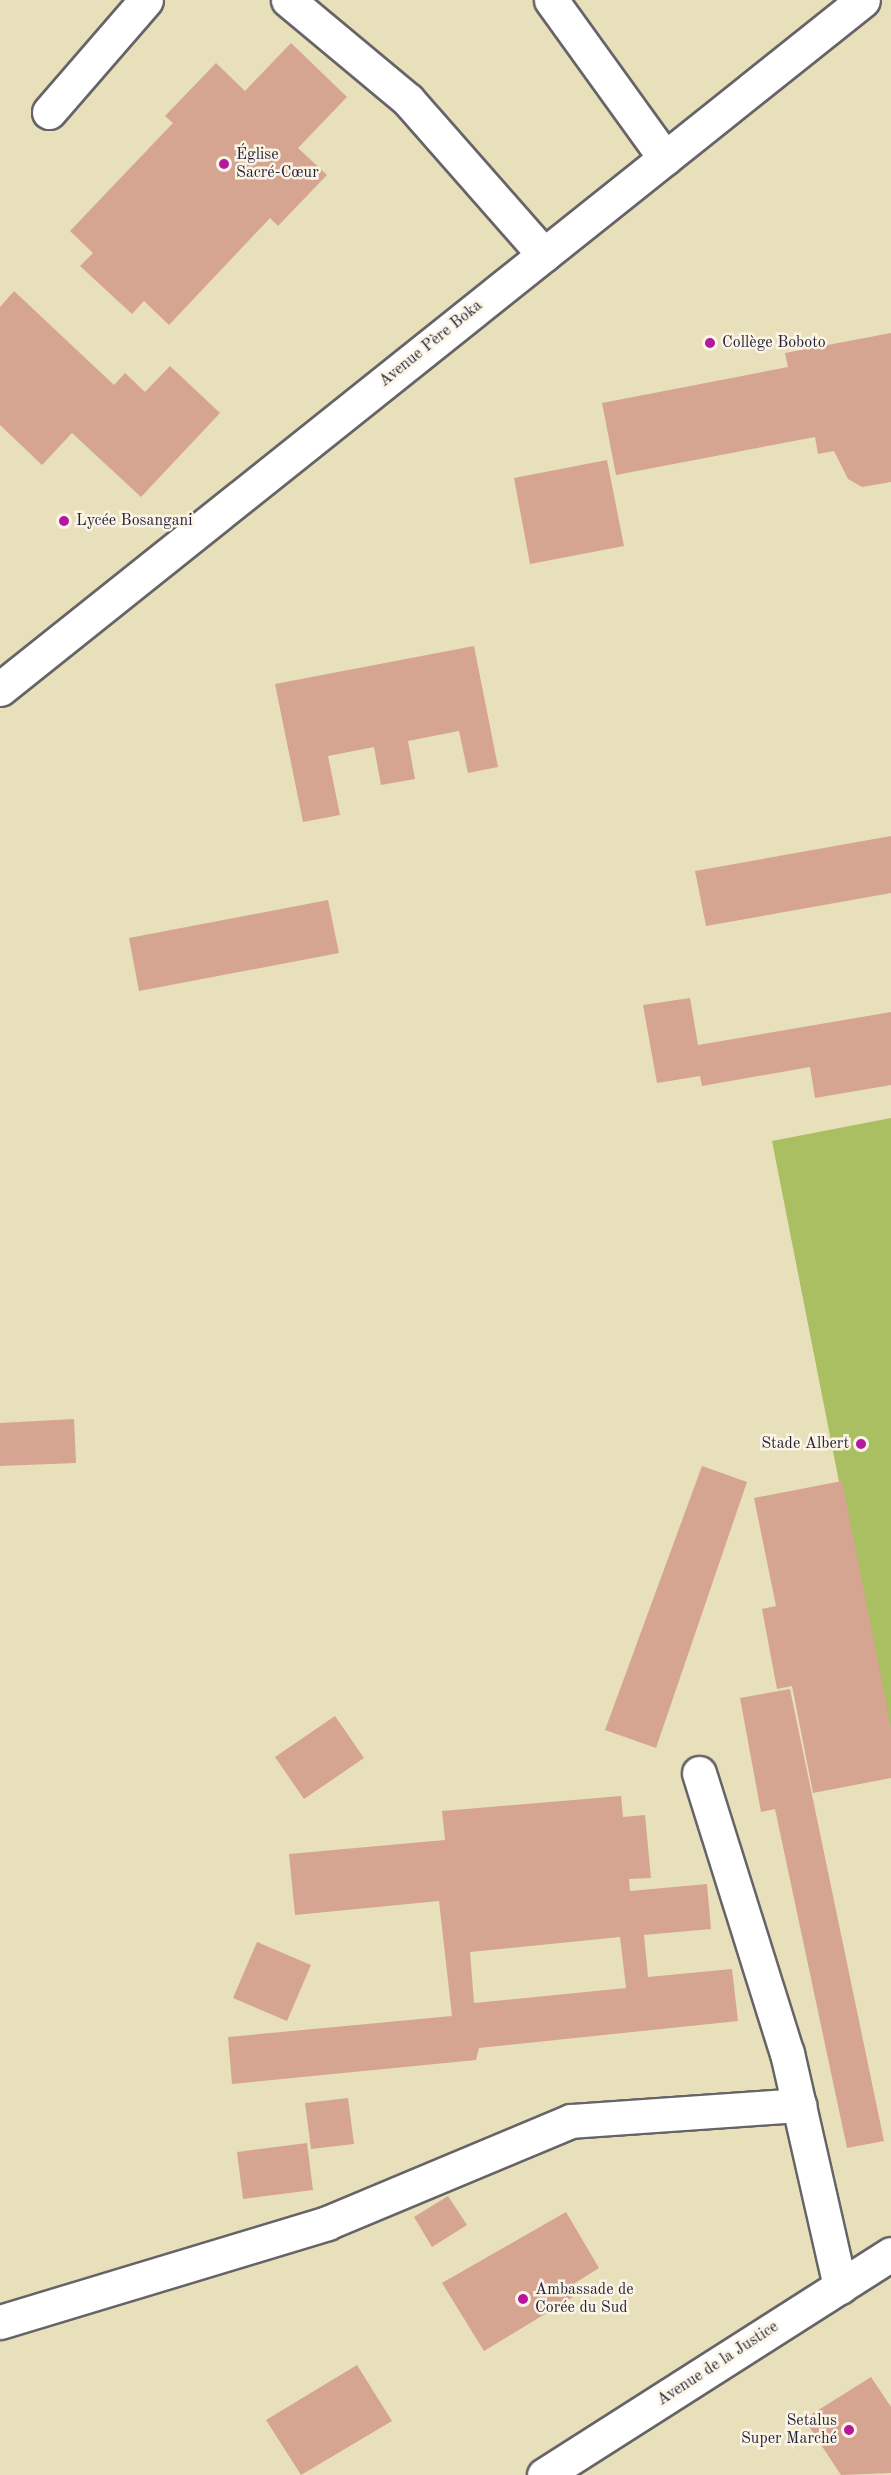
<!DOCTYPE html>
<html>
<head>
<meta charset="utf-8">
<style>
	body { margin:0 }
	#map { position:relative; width:891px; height:2475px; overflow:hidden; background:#e7e0bb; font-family:"Old Standard TT",serif }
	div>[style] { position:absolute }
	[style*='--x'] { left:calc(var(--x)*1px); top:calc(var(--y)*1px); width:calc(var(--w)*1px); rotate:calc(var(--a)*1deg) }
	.green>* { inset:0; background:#aabe62 }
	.building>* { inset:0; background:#d6a592 }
	.roads { filter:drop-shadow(2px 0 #676468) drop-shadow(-2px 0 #676468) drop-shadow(0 2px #676468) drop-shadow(0 -2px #676468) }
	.minor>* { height:33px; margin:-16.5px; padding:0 16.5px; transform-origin:16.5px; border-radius:16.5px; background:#fff }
	.major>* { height:33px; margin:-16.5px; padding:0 16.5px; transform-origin:16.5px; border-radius:16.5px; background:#fff }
	.dots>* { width:16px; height:16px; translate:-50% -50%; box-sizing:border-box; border:3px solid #fcf5e5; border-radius:50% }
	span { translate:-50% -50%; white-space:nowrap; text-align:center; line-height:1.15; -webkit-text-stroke:5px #fcf5e5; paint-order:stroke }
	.poi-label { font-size:16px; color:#22223b }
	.left { translate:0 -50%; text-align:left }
	.right { translate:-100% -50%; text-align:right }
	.street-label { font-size:16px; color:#22223b }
</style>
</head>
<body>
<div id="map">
	<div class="green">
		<i style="clip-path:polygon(891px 1118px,891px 1746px,772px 1141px)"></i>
	</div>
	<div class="building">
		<i style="clip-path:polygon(291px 43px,347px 97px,298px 148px,327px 175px,278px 226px,270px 218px,169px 325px,144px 301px,132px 314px,80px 266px,93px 253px,70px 231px,173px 123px,165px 116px,216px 63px,245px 91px)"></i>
		<i style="clip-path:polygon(14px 291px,114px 385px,125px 373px,145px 392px,170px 366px,220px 413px,141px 497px,72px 433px,42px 465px,0 425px,0 307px)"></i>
		<i style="clip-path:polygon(891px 333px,891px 482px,862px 487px,848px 479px,834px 451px,818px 454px,815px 437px,616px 475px,602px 403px,788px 367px,785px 353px)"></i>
		<i style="clip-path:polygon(607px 460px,624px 546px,530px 564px,514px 478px)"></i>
		<i style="clip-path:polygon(474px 646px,498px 767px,468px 773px,459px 731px,408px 741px,415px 779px,381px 785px,374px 747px,328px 756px,340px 815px,303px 822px,275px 684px)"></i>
		<i style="clip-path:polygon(891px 836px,891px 893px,706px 926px,695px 871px)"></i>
		<i style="clip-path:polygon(328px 900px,339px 953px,139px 991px,129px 938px)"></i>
		<i style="clip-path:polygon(690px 998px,698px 1045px,891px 1012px,891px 1085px,815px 1098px,810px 1067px,702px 1086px,700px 1076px,657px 1083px,643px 1005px)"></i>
		<i style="clip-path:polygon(74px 1419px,76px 1463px,0 1466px,0 1423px)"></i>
		<i style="clip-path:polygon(702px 1466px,747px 1482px,656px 1748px,605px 1730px)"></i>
		<i style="clip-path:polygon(842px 1481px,891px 1728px,891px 1778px,813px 1793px,792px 1686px,777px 1689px,762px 1609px,776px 1606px,754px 1498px)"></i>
		<i style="clip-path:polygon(790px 1689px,884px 2141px,847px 2148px,775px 1809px,761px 1812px,740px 1698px)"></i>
		<i style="clip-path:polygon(335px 1716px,364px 1758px,304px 1799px,275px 1757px)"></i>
		<i style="clip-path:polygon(evenodd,621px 1796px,623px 1817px,645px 1815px,651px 1878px,629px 1879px,630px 1891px,707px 1884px,711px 1929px,644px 1935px,648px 1977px,732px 1969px,738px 2021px,479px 2048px,476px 2060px,232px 2084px,228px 2037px,452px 2016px,439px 1901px,295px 1915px,289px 1854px,445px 1840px,442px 1811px,621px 1796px,620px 1937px,626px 1988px,474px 2003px,470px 1952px,620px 1937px)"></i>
		<i style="clip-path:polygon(257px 1942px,311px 1965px,287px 2021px,233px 1998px)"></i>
		<i style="clip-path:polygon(348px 2098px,354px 2144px,311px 2149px,305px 2103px)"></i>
		<i style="clip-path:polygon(307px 2143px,313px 2190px,243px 2199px,237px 2152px)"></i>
		<i style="clip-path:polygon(448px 2196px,467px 2225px,432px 2247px,414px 2217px)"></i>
		<i style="clip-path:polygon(566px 2212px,599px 2268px,567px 2288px,573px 2297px,484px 2351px,442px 2283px)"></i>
		<i style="clip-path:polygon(357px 2365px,392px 2421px,301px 2475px,266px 2420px)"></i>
		<i style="clip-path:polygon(871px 2377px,891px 2407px,891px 2473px,841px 2475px,804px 2419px)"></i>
	</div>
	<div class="roads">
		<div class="minor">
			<i style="--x:288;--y:0;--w:156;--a:39.8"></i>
			<i style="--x:408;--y:100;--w:206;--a:48.7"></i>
			<i style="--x:551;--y:0;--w:195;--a:54.2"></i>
			<i style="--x:49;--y:112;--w:148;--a:-49.1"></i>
			<i style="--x:0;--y:689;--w:1104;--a:-38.6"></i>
			<i style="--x:699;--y:1773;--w:294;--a:72.6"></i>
			<i style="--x:787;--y:2053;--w:240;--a:77.2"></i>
			<i style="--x:0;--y:2322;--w:342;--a:-16.8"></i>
			<i style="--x:327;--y:2223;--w:264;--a:-22.7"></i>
			<i style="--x:571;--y:2121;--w:229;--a:-4"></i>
		</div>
		<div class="major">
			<i style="--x:544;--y:2475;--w:411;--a:-32.5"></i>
		</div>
	</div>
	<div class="dots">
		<i style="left:224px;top:164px;background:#b5179e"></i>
		<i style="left:710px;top:343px;background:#b5179e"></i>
		<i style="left:64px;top:521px;background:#b5179e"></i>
		<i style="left:861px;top:1444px;background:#b5179e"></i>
		<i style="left:523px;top:2299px;background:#b5179e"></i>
		<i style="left:849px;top:2430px;background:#b5179e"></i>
	</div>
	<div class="poi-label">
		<span class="left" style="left:236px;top:164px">Église<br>Sacré-Cœur</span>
		<span class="left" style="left:722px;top:343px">Collège Boboto</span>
		<span class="left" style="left:76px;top:521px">Lycée Bosangani</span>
		<span class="right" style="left:849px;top:1444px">Stade Albert</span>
		<span class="left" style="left:535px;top:2299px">Ambassade de<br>Corée du Sud</span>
		<span class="right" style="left:837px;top:2430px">Setalus<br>Super Marché</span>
	</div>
	<div class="street-label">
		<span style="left:431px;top:344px;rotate:-39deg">Avenue Père Boka</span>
		<span style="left:718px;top:2364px;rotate:-33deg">Avenue de la Justice</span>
	</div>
</div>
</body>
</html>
